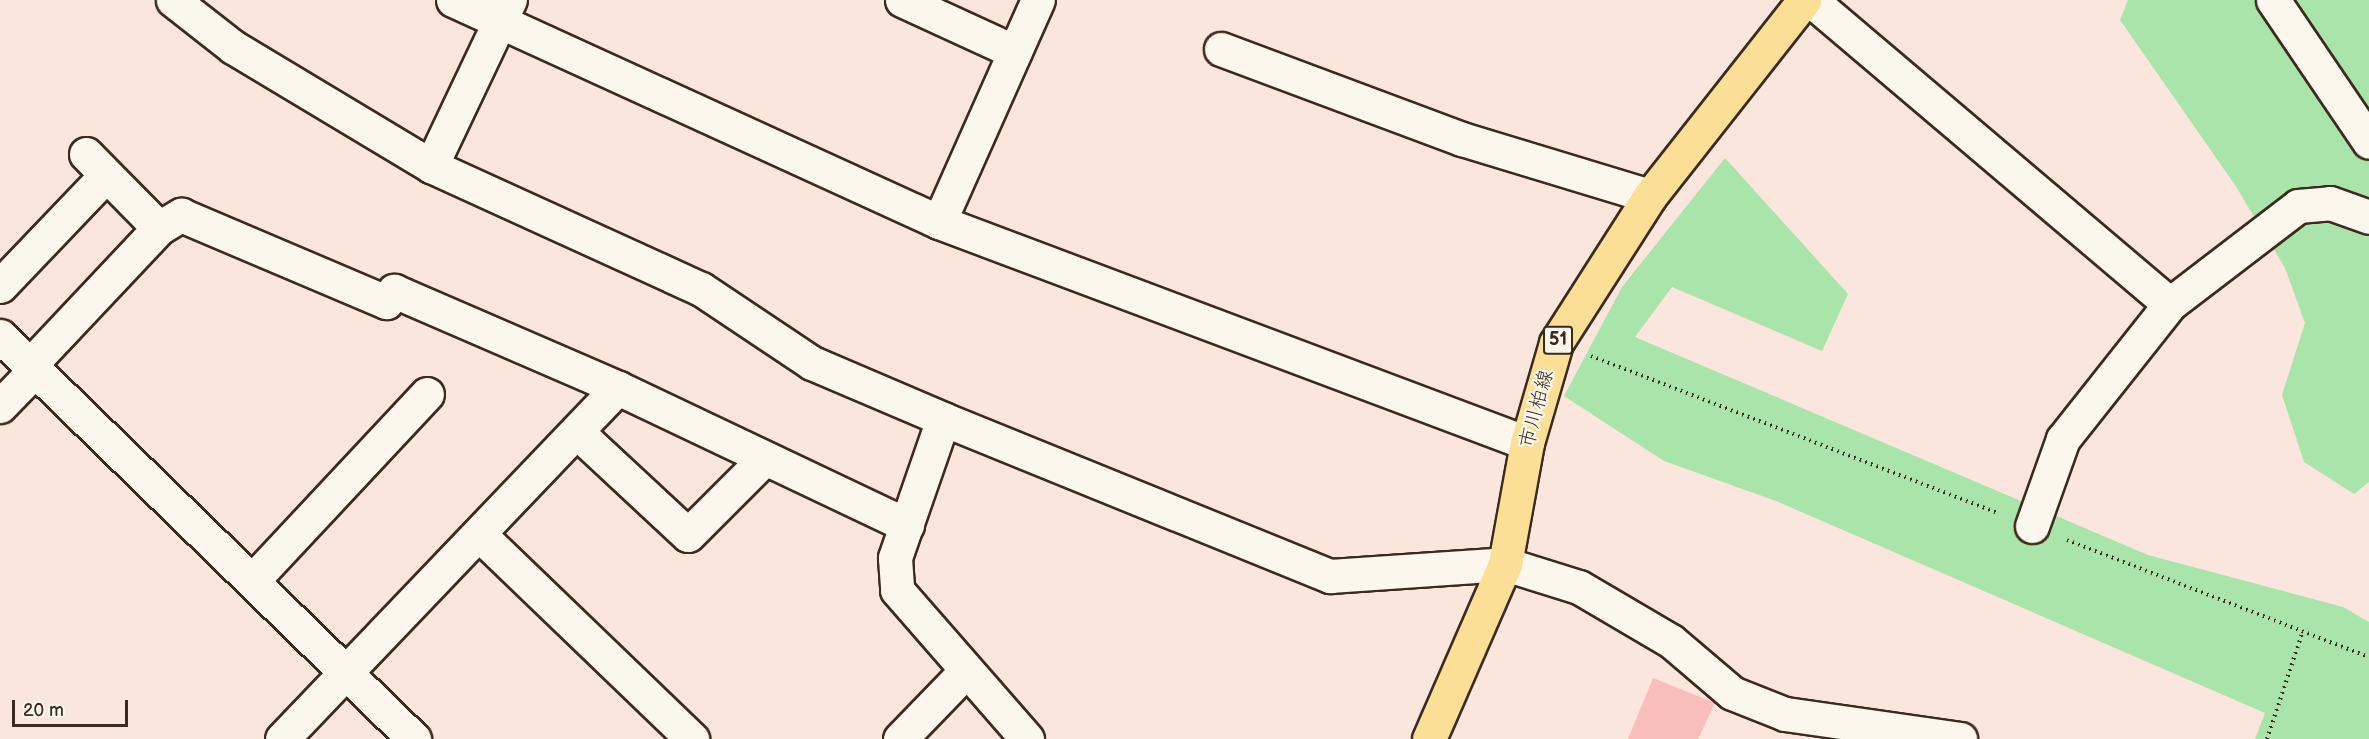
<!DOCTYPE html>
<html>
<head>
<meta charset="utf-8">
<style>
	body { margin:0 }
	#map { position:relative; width:2369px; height:739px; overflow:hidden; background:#fae6dd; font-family:"Balsamiq Sans","Klee One",sans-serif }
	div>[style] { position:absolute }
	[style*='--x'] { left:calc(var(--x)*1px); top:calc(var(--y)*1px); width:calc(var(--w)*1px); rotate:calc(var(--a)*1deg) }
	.green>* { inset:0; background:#a9e4aa }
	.building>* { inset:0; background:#f9bdbb }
	.path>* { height:4px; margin-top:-2px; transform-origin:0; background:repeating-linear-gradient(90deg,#3b2a1e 0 1.5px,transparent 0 6px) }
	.roads { filter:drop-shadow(2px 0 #3b2a1e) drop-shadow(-2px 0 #3b2a1e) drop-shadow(0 2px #3b2a1e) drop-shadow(0 -2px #3b2a1e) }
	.minor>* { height:33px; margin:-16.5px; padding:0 16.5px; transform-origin:16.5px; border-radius:16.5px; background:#fbf7ec }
	.major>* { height:33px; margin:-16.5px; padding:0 16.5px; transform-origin:16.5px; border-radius:16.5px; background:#fbdf96 }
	span { translate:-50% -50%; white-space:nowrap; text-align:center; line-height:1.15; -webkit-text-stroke:4.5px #fbf7ec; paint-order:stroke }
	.shield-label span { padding:2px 4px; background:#fbf7ec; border:2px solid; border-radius:4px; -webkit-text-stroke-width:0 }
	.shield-label { font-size:18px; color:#3b2a1e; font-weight:700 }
	.street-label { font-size:20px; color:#3b2a1e }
	.scale { position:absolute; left:12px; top:700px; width:116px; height:27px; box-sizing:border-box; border:3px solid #3b2a1e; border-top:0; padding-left:8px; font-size:18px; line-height:21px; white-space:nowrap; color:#3b2a1e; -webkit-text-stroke:4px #fbf7ec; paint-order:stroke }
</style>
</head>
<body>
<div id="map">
	<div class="green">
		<i style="clip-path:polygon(2128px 0,2369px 0,2369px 482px,2354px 494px,2304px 462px,2282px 395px,2305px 323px,2285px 268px,2235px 185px,2120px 20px)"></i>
		<i style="clip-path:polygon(1725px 158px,1848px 294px,1822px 351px,1672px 287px,1635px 337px,2148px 555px,2343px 607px,2369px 622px,2369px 739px,2255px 739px,2265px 713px,1776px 501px,1664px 461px,1564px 396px,1622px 287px)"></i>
	</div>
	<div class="building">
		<i style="clip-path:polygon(1653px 678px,1715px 703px,1698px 739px,1628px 739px)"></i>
	</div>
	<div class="path">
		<i style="--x:1591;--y:356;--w:436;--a:21.1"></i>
		<i style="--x:2067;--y:540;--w:324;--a:21.2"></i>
		<i style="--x:2267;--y:739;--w:114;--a:-71.6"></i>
	</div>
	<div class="roads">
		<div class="minor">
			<i style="--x:173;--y:0;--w:76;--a:38.1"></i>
			<i style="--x:233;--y:47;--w:231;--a:31"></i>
			<i style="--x:431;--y:166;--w:297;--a:24.5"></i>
			<i style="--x:701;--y:289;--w:133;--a:33.7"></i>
			<i style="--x:812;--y:363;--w:142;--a:23.1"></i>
			<i style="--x:943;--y:419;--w:418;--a:22.1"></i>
			<i style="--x:1330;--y:576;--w:175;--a:-3.9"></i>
			<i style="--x:1505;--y:564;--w:77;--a:17.3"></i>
			<i style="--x:1579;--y:587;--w:107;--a:30.4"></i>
			<i style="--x:1671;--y:641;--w:80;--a:40.4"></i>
			<i style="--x:1732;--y:693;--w:57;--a:21.6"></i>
			<i style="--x:1785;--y:714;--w:177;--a:8.1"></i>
			<i style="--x:453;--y:0;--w:534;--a:24.55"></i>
			<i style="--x:939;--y:222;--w:628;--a:20.6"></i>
			<i style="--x:902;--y:0;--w:124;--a:24.7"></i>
			<i style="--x:1811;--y:0;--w:470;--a:40.3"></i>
			<i style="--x:2273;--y:0;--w:171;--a:55.9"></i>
			<i style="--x:1221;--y:49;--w:257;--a:20.5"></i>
			<i style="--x:1462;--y:139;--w:196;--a:16.9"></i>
			<i style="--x:86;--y:154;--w:104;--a:45.4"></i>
			<i style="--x:431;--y:166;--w:184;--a:-64.6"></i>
			<i style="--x:939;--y:222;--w:243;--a:-66"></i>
			<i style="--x:0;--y:286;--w:153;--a:-46.3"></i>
			<i style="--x:0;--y:336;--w:578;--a:44.23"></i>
			<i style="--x:30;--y:365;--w:188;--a:-46.7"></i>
			<i style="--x:159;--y:228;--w:26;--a:-31"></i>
			<i style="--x:181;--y:215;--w:223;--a:23"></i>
			<i style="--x:386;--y:302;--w:14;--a:-54"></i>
			<i style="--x:394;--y:291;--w:244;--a:23.4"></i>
			<i style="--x:618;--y:388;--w:320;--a:25.4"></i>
			<i style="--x:0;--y:406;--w:50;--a:-45.8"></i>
			<i style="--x:943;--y:419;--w:147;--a:109.1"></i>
			<i style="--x:895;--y:558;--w:32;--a:86"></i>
			<i style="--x:897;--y:590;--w:198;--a:48.9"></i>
			<i style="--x:577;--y:432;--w:151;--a:42.9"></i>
			<i style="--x:688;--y:535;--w:109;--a:-45"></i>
			<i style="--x:2032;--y:526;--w:92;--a:-70.4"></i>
			<i style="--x:2063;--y:439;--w:172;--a:-51.6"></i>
			<i style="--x:2170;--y:304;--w:161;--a:-37.4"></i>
			<i style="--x:2298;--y:206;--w:32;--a:-5"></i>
			<i style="--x:2330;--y:203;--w:41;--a:19.7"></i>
			<i style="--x:479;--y:534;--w:296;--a:43.9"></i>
			<i style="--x:252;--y:581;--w:256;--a:-46.9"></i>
			<i style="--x:282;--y:739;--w:486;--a:-46.3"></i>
			<i style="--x:900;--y:739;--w:95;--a:-45.9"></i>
		</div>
		<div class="major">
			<i style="--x:1429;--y:739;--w:191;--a:-66.5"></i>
			<i style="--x:1505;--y:564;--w:123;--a:-79.7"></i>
			<i style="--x:1527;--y:443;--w:104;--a:-73.8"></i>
			<i style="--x:1556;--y:343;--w:174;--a:-57.4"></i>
			<i style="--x:1650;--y:196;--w:249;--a:-51.8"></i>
		</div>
	</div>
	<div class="shield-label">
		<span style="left:1558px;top:340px">51</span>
	</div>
	<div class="street-label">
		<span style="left:1537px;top:409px;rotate:-75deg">市川柏線</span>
	</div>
	<div class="scale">20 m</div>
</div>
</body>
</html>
